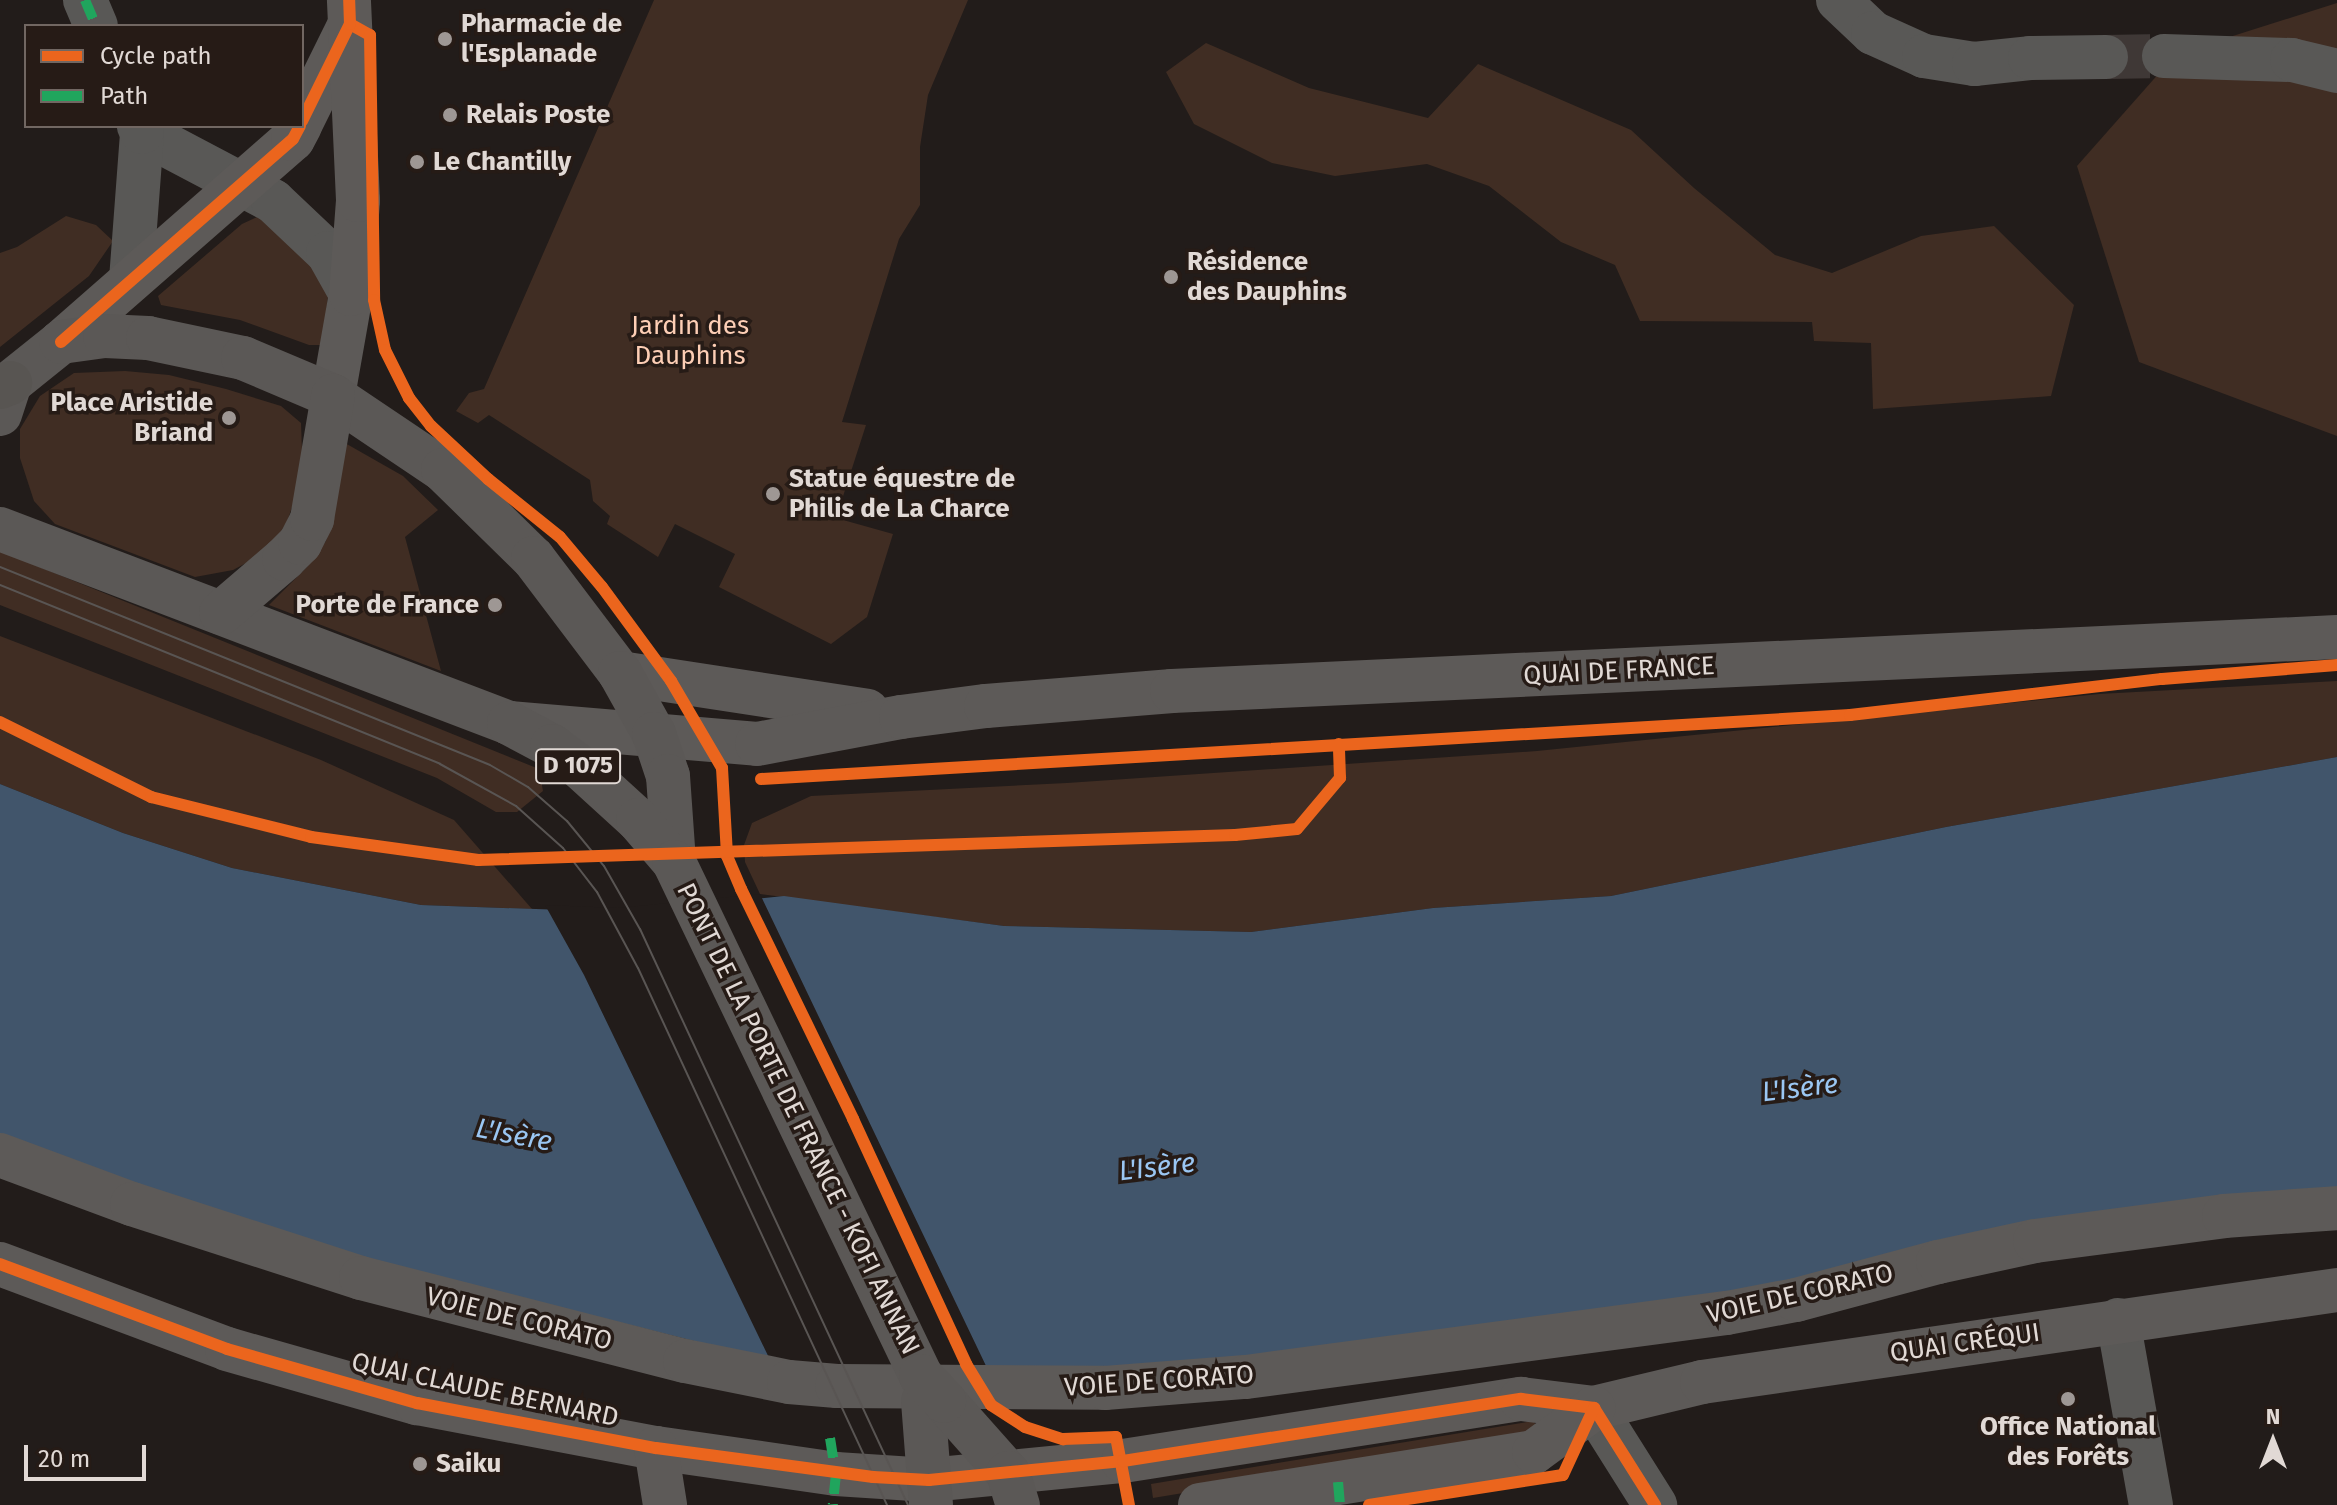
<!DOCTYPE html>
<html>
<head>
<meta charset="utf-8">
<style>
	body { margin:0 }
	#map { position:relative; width:2337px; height:1505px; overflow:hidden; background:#221c1a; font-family:"Fira Sans",sans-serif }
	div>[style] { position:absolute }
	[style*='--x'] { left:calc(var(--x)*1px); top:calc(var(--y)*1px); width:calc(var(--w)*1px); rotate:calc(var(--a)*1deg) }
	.green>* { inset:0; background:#402d23 }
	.water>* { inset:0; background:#41556b }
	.pier>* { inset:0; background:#221c1a }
	.street-tunnel>* { height:44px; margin-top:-22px; transform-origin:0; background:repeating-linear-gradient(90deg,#3f3836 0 44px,transparent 0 66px) }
	.street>* { height:44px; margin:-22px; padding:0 22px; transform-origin:22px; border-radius:22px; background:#595856 }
	.secondary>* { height:44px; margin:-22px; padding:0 22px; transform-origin:22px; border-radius:22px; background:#5d5a58 }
	.primary>* { height:44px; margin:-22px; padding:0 22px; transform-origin:22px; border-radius:22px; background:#5b5856 }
	.highway>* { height:44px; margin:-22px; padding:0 22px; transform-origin:22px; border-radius:22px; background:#585552 }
	.tram>* { height:2px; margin:-1px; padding:0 1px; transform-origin:1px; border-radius:1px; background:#595553 }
	.primary-bridge>* { height:44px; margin:-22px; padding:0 22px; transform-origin:22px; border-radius:22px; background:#5b5856 }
	.quiet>* { height:10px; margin-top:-5px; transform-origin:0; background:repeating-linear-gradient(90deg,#20a55d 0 20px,transparent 0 30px) }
	.cycleway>* { height:12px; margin:-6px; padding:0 6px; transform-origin:6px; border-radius:6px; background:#eb651d }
	.dots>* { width:22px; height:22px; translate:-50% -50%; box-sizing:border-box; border:4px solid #261b16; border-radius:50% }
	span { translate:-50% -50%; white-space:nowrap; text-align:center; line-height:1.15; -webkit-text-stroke:7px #261b16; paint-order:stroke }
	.shield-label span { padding:2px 6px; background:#261b16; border:2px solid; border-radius:6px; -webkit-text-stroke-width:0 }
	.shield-label { font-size:24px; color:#e1d9d5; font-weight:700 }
	.poi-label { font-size:26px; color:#e1d9d5; font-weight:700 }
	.left { translate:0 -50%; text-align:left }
	.right { translate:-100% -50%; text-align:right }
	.park-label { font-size:26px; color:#fdceb5 }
	.street-label { font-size:26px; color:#e1d9d5 }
	.water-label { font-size:28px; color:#9ac6f2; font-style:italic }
	.legend { position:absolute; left:24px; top:24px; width:280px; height:104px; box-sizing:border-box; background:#261b16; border:2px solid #716762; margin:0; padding:10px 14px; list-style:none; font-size:24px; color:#e1d9d5 }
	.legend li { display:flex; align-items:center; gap:16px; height:40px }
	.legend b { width:40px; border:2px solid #716762 }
	.north { position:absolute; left:2233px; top:1401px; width:80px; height:80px; -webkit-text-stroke:6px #261b16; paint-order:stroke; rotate:0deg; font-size:22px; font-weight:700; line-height:32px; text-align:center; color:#e1d9d5 }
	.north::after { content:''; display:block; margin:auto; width:28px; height:36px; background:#e1d9d5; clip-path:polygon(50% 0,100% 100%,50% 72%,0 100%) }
	.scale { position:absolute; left:24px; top:1445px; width:122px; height:36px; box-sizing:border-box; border:4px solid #e1d9d5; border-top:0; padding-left:10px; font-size:24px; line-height:28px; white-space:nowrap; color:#e1d9d5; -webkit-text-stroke:6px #261b16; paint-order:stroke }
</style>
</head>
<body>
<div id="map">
	<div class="green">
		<i style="clip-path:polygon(654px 0,968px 0,928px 95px,920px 147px,920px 205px,899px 239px,842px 422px,866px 425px,836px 518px,893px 534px,867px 617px,831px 644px,719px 587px,735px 554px,675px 524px,658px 557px,607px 524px,610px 516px,593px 501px,590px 480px,489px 415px,478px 423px,456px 411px,469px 393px,484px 389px)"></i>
		<i style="clip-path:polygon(2337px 3px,2337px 436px,2139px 362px,2077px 166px,2176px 54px)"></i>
		<i style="clip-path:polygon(1206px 43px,1309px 88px,1428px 118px,1478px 64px,1631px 130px,1694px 188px,1775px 255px,1832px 273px,1921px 236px,1994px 226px,2074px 305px,2051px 396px,1873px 409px,1871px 343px,1814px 341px,1812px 322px,1640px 321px,1615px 265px,1561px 242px,1489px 186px,1427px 164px,1335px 176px,1272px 163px,1194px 124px,1166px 72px)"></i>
		<i style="clip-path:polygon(66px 216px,96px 225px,113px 241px,89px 276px,0 347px,0 253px,17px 247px)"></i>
		<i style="clip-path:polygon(257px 217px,299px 242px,328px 296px,323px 340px,320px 345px,309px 345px,240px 320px,161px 305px,158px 296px,242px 224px)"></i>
		<i style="clip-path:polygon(125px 371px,169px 375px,226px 389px,281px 406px,301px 423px,302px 452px,296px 495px,287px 522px,269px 551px,233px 570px,195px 577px,55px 524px,34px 501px,20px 458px,20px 429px,40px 396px,74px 373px)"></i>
		<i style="clip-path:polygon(345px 443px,403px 476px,438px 510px,405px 537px,441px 671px,269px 605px,307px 567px,326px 541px)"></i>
		<i style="clip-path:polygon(0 551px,539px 769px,543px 791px,517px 812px,496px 812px,437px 778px,0 605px)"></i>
		<i style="clip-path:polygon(0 636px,321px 760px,454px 820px,532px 909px,421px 905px,232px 868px,123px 833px,0 784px)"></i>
		<i style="clip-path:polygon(2337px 681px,2337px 757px,1946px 827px,1611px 896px,1433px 908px,1251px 932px,1004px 926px,760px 894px,745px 862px,744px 845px,752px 823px,811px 796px,1067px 783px,1537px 751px,2099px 694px)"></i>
		<i style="clip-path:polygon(1533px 1421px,1537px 1426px,1526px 1436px,1153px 1498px,1151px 1484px)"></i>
	</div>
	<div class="water">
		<i style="clip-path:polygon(2337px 757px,2337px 1190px,1772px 1292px,1111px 1378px,802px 1368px,290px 1240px,0 1136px,0 784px,123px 833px,232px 868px,421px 905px,619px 912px,784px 896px,1004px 926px,1251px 932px,1433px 908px,1611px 896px,1946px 827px)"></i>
	</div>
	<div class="pier">
		<i style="clip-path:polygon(760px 894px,988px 1370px,773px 1366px,584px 975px,545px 905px,618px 908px)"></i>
	</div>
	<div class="street-tunnel">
		<i style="--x:2106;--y:57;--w:58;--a:-1"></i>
	</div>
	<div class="street">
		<i style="--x:85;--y:0;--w:28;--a:67"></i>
		<i style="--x:1838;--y:0;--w:48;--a:43.3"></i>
		<i style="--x:1873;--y:33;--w:56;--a:24.3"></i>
		<i style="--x:1924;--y:56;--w:51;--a:9.1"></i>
		<i style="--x:1974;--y:64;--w:56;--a:-6.1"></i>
		<i style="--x:2030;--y:58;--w:76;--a:-0.8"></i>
		<i style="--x:2164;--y:56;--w:128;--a:1.8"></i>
		<i style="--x:2292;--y:60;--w:46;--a:13.7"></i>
		<i style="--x:142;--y:132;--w:148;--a:27.8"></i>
		<i style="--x:273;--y:201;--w:76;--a:43.4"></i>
		<i style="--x:328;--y:253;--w:47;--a:60.7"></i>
		<i style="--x:131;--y:280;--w:148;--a:-85.7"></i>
		<i style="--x:142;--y:132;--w:7;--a:-117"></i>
		<i style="--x:2118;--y:1320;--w:188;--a:79.9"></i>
		<i style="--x:1594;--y:1408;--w:115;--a:57.8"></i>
	</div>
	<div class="secondary">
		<i style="--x:302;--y:121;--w:106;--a:-63.7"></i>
		<i style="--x:61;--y:342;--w:308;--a:-41.2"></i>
		<i style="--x:293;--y:139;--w:15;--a:-62"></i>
		<i style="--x:333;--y:396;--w:104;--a:-80"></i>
		<i style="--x:351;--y:294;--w:94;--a:-85.7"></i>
		<i style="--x:358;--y:200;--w:200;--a:-92.6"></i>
		<i style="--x:620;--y:673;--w:250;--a:8.7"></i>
		<i style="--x:509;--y:723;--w:249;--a:4.8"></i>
		<i style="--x:757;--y:744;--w:147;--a:-10.6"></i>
		<i style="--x:901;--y:717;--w:86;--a:-7.4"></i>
		<i style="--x:986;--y:706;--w:187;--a:-4.6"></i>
		<i style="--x:1172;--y:691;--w:1166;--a:-2.65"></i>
		<i style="--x:0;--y:1155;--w:141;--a:20.4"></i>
		<i style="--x:132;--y:1204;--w:241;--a:17.9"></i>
		<i style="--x:361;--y:1278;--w:334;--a:14.4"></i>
		<i style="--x:685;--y:1361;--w:106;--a:11.4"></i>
		<i style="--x:789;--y:1382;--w:48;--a:4.8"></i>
		<i style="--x:837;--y:1386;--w:268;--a:0.4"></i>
		<i style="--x:1105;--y:1388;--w:141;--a:-4.5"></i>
		<i style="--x:1246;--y:1377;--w:485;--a:-7.6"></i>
		<i style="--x:1727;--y:1313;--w:70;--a:-10.7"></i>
		<i style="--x:1796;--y:1300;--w:147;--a:-15"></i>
		<i style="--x:1938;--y:1262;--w:99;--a:-12.2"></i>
		<i style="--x:2035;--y:1241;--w:191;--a:-7.5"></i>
		<i style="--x:2224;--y:1216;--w:113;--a:-4"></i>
		<i style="--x:0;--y:1264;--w:242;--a:20.5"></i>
		<i style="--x:227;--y:1349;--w:198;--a:15.9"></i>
		<i style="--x:417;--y:1403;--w:243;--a:10.7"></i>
		<i style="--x:656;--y:1448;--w:182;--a:8.2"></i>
		<i style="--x:836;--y:1474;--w:93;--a:3.7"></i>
		<i style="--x:929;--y:1480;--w:195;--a:-5.6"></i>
		<i style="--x:1123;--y:1461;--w:403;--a:-8.9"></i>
		<i style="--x:1521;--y:1399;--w:74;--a:7"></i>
		<i style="--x:1594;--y:1408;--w:111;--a:-13.5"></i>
		<i style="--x:1702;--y:1382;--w:642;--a:-8.24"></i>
		<i style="--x:656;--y:1448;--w:58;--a:81"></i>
		<i style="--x:1200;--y:1505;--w:338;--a:-9"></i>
		<i style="--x:1534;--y:1452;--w:74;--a:-36.3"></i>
	</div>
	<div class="primary">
		<i style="--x:0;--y:414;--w:33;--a:-72"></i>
		<i style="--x:10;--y:383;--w:65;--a:-38.8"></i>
		<i style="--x:61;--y:342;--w:44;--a:-7.8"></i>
		<i style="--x:105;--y:336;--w:43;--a:2.7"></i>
		<i style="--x:148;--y:338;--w:97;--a:11.9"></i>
		<i style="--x:243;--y:358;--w:98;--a:22.9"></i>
		<i style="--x:333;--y:396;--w:133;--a:33.9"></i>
		<i style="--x:443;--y:470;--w:126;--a:44.4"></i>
		<i style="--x:533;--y:558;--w:144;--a:52.9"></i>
		<i style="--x:620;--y:673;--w:70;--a:60.9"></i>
		<i style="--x:654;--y:734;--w:44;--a:71.6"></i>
		<i style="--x:668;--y:776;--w:86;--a:86"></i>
		<i style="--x:0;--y:529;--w:545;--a:20.86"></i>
		<i style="--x:509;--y:723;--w:49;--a:28.1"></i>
		<i style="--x:552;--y:746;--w:38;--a:37"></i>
		<i style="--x:582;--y:769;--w:76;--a:42.3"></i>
		<i style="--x:638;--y:820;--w:55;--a:49.4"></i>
		<i style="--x:674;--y:862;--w:570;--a:64.33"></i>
		<i style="--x:221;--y:613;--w:83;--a:-40.6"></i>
		<i style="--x:284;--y:559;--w:23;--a:-45"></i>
		<i style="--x:300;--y:543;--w:27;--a:-63"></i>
		<i style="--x:312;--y:519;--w:125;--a:-80.3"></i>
		<i style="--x:923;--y:1401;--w:104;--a:85.6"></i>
		<i style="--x:944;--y:1401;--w:96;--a:48.4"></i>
		<i style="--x:1008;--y:1473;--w:34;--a:73"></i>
	</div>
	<div class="highway">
		<i style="--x:0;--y:387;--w:11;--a:-22"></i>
	</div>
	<div class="tram">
		<i style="--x:0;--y:567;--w:528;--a:22"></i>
		<i style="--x:490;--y:765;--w:44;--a:30.1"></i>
		<i style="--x:528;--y:787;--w:52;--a:41.1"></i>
		<i style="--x:567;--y:821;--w:58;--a:50.6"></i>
		<i style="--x:604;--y:866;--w:73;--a:60.3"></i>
		<i style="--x:640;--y:929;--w:635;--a:65.05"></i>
		<i style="--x:0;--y:585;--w:475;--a:22.1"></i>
		<i style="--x:440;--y:764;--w:87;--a:28.9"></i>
		<i style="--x:516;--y:806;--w:63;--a:41.8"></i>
		<i style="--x:563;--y:848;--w:56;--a:52.3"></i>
		<i style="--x:597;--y:892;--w:86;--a:61.7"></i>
		<i style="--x:638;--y:968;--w:592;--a:65.12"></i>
	</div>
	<div class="primary-bridge">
		<i style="--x:921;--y:1376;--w:34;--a:47"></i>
	</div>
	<div class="quiet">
		<i style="--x:85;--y:0;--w:28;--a:67"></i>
		<i style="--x:830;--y:1438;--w:36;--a:81"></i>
		<i style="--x:836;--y:1474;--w:31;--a:96"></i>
		<i style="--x:1338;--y:1482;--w:23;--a:85"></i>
	</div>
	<div class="cycleway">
		<i style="--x:350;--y:24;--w:23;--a:29"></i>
		<i style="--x:370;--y:35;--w:265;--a:89.1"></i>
		<i style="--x:374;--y:300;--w:51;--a:77.6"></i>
		<i style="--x:385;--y:350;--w:54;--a:63.4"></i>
		<i style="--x:409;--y:398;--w:36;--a:52"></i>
		<i style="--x:431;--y:426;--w:78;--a:42.9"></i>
		<i style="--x:488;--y:479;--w:92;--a:38.9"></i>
		<i style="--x:560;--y:537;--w:65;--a:50"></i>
		<i style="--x:602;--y:587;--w:117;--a:53.7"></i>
		<i style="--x:671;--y:681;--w:101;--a:59.6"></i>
		<i style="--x:722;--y:768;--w:88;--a:86.7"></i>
		<i style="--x:727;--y:856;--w:36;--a:67"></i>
		<i style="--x:741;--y:889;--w:256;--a:64"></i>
		<i style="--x:853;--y:1119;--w:270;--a:65.2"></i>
		<i style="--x:966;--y:1364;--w:48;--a:58.6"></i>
		<i style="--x:991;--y:1405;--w:40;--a:32.9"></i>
		<i style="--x:1025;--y:1427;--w:40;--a:18"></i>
		<i style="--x:1063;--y:1439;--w:53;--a:-2.2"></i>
		<i style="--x:1116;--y:1437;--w:69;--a:79.2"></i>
		<i style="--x:302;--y:121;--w:108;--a:-63.7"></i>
		<i style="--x:350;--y:24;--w:24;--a:-92"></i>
		<i style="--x:61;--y:342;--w:308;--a:-41.2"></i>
		<i style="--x:293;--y:139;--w:15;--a:-62"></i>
		<i style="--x:0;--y:722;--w:169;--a:26.4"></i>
		<i style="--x:151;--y:797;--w:165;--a:14"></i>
		<i style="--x:311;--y:837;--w:169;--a:7.8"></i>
		<i style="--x:478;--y:860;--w:757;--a:-1.89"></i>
		<i style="--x:1235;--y:835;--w:62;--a:-5.5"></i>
		<i style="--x:1297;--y:829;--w:67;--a:-49.9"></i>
		<i style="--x:1340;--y:778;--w:34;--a:-92"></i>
		<i style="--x:761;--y:779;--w:1091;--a:-3.36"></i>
		<i style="--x:1850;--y:715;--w:314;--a:-6.6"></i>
		<i style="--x:2162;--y:679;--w:176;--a:-4.6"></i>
		<i style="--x:0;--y:1264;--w:242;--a:20.5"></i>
		<i style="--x:227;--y:1349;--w:198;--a:15.9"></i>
		<i style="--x:417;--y:1403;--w:243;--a:10.7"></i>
		<i style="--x:656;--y:1448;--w:219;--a:7.6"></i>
		<i style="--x:873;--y:1477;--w:56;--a:3.1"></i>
		<i style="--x:929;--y:1480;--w:195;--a:-5.6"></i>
		<i style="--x:1123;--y:1461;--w:403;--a:-8.9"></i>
		<i style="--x:1521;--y:1399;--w:74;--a:7"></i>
		<i style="--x:1594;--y:1408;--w:115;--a:57.8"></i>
		<i style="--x:1369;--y:1505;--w:196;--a:-8.8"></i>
		<i style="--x:1563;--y:1475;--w:74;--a:-65.2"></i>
	</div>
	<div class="dots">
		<i style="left:445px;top:39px;background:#9e9794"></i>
		<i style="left:450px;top:115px;background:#9e9794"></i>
		<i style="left:417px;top:162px;background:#9e9794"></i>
		<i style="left:1171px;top:277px;background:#9e9794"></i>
		<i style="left:229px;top:418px;background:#9e9794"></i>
		<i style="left:773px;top:494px;background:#9e9794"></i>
		<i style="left:495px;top:605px;background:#9e9794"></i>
		<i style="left:2068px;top:1399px;background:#9e9794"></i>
		<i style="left:420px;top:1464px;background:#9e9794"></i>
	</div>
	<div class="shield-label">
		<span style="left:578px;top:766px">D 1075</span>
	</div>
	<div class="poi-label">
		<span class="left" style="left:461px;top:39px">Pharmacie de<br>l'Esplanade</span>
		<span class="left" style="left:466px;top:115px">Relais Poste</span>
		<span class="left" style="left:433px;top:162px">Le Chantilly</span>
		<span class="left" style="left:1187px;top:277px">Résidence<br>des Dauphins</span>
		<span class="right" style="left:213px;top:418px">Place Aristide<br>Briand</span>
		<span class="left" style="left:789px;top:494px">Statue équestre de<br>Philis de La Charce</span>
		<span class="right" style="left:479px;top:605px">Porte de France</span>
		<span style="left:2068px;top:1442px">Office National<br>des Forêts</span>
		<span class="left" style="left:436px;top:1464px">Saiku</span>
	</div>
	<div class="park-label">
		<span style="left:690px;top:341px">Jardin des<br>Dauphins</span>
	</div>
	<div class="street-label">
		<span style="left:1619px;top:671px;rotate:-3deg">QUAI DE FRANCE</span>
		<span style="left:798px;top:1119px;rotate:64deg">PONT DE LA PORTE DE FRANCE - KOFI ANNAN</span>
		<span style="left:1800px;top:1294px;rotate:-13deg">VOIE DE CORATO</span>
		<span style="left:519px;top:1319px;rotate:14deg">VOIE DE CORATO</span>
		<span style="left:1965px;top:1343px;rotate:-8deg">QUAI CRÉQUI</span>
		<span style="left:1159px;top:1381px;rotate:-4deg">VOIE DE CORATO</span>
		<span style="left:485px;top:1390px;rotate:12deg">QUAI CLAUDE BERNARD</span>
	</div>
	<div class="water-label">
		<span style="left:1800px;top:1088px;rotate:-7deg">L'Isère</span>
		<span style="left:514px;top:1135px;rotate:11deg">L'Isère</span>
		<span style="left:1157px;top:1167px;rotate:-7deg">L'Isère</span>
	</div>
	<ul class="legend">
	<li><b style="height:10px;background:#eb651d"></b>Cycle path</li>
	<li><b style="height:10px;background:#20a55d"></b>Path</li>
	</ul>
	<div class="north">N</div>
	<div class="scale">20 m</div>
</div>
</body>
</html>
